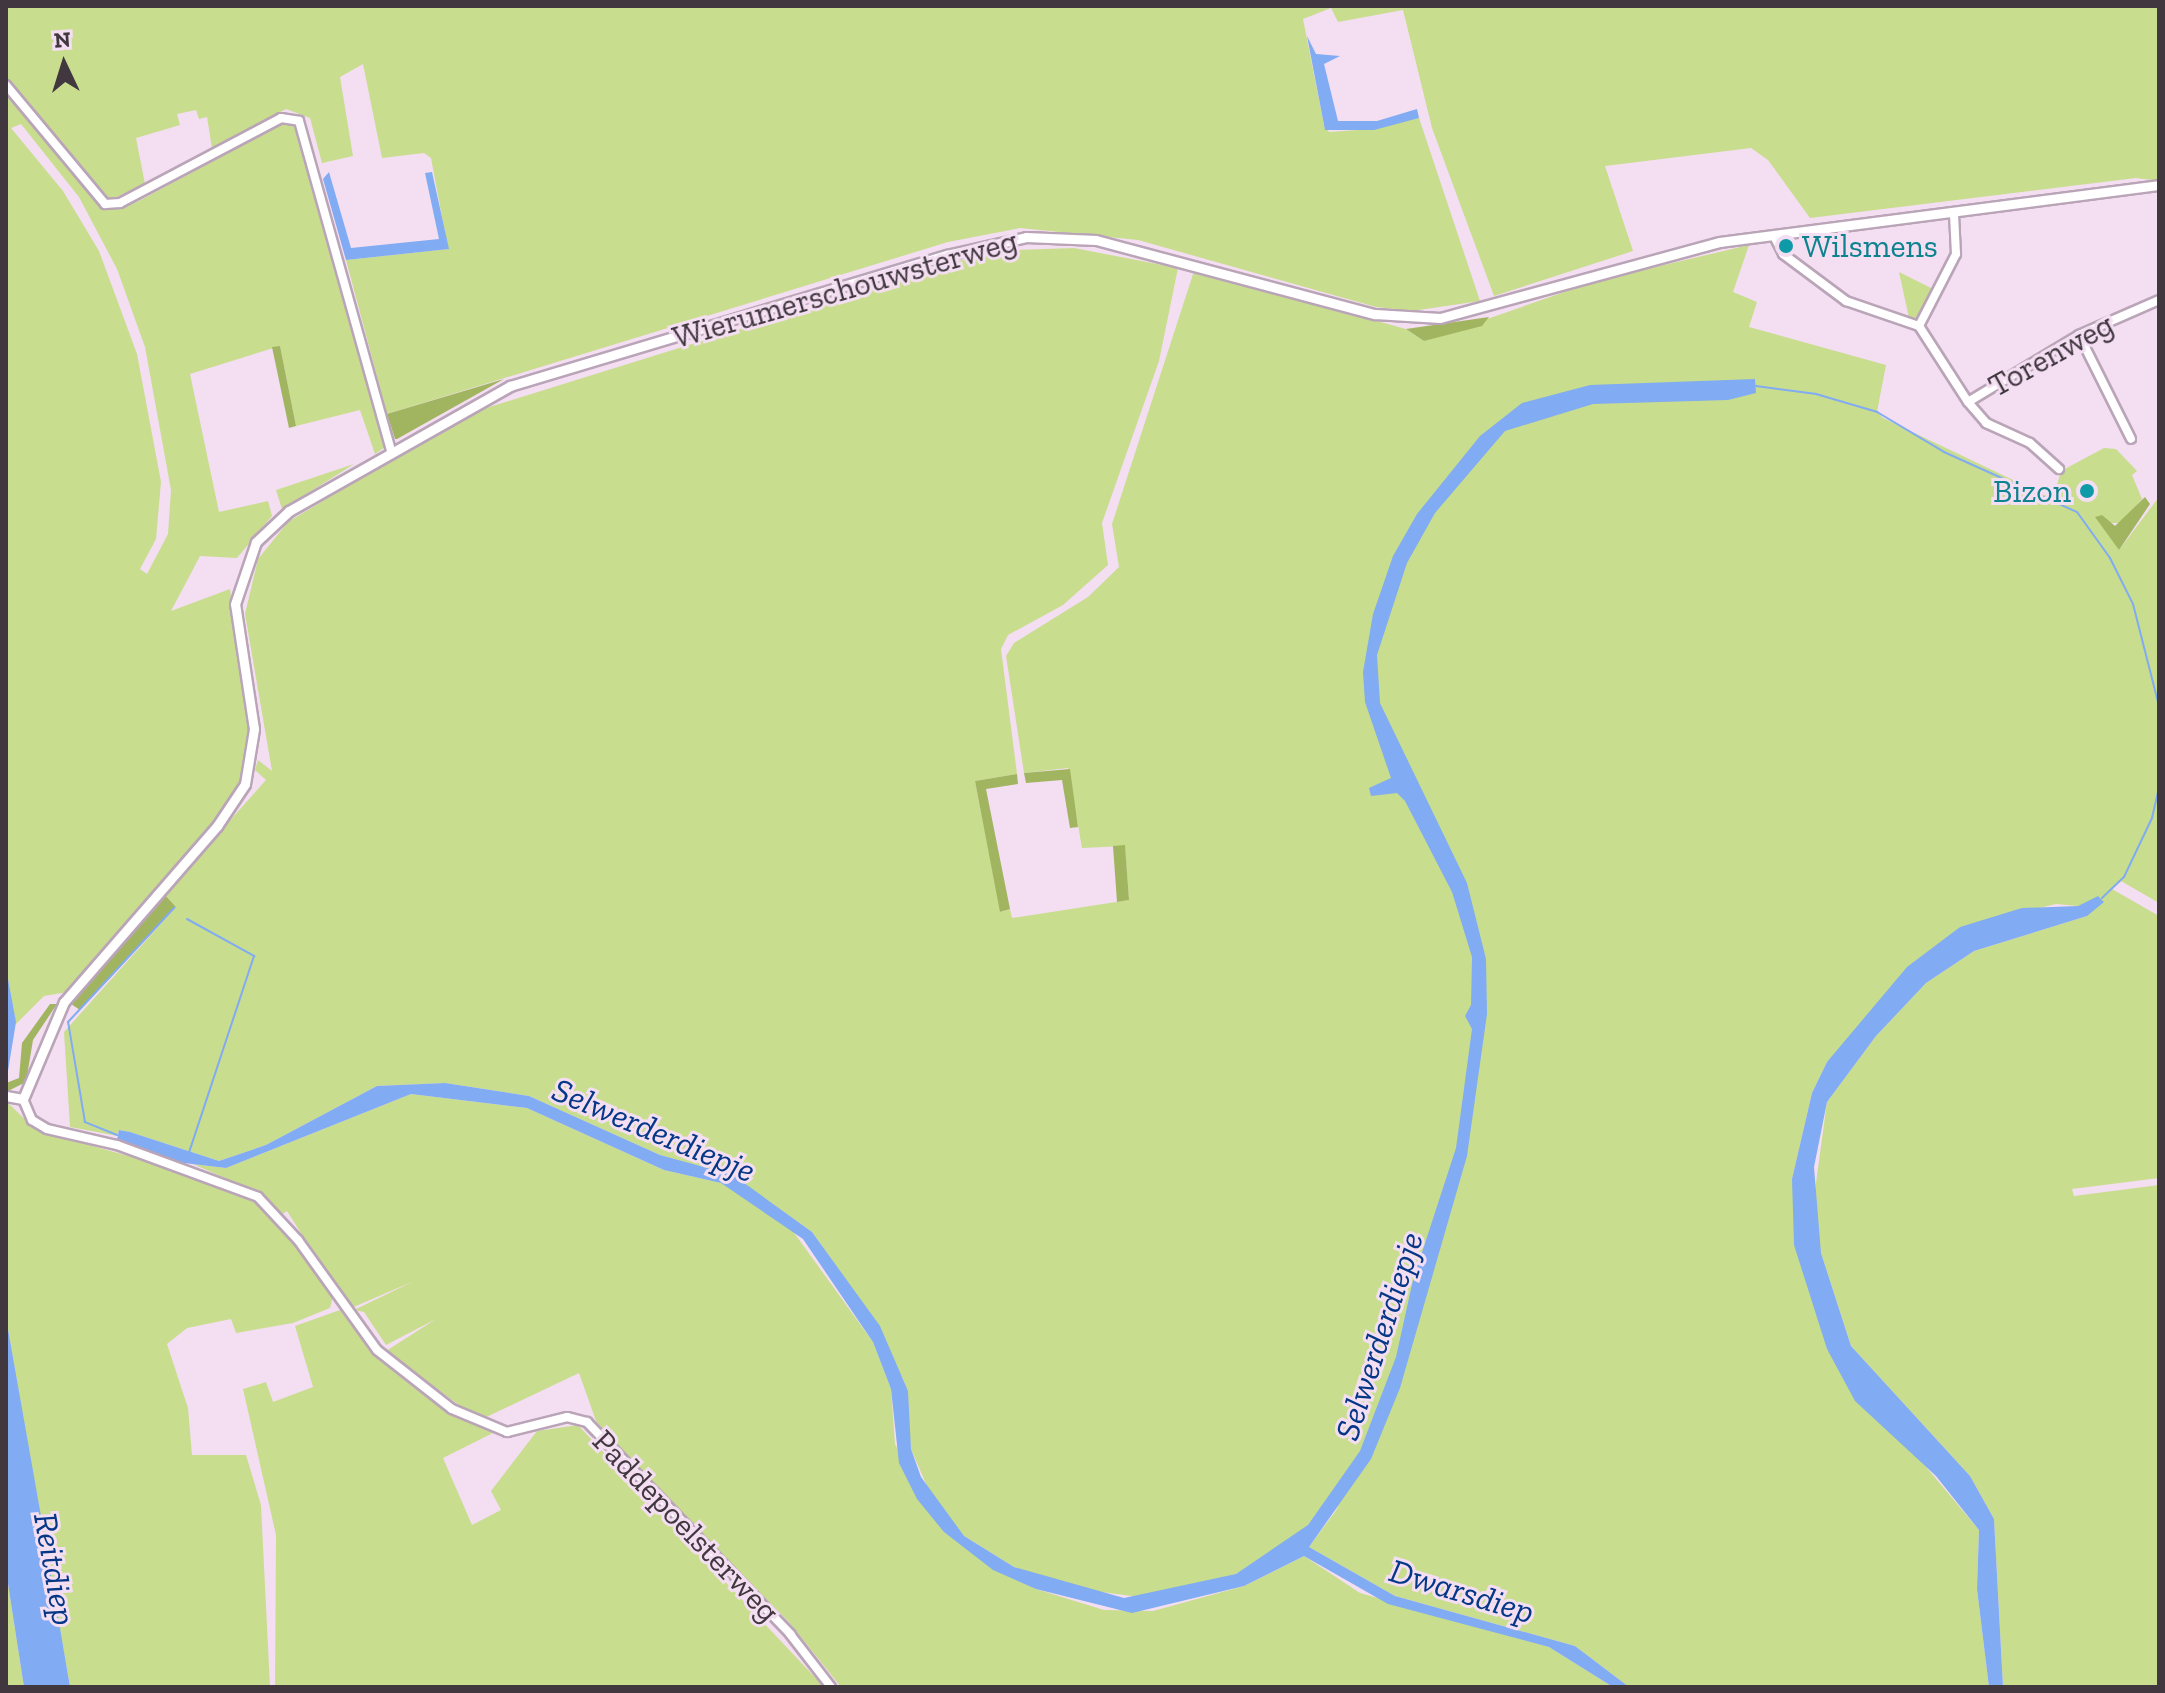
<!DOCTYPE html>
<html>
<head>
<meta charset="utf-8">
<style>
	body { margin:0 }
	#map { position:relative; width:2165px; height:1693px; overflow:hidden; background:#f4def2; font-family:"Zilla Slab",serif }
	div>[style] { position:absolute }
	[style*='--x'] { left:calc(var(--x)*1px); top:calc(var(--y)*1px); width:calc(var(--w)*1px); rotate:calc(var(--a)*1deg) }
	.green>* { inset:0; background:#c9dd8e }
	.forest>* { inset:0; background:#a1b560 }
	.water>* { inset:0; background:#81abf2 }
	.stream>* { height:2px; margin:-1px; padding:0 1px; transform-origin:1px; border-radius:1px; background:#81abf2 }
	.roads { filter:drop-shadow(2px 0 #baa5b8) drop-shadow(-2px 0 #baa5b8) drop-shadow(0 2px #baa5b8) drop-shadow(0 -2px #baa5b8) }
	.minor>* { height:8px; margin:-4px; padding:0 4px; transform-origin:4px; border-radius:4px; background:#fff }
	.tertiary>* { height:9px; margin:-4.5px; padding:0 4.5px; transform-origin:4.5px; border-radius:4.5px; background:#fff }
	.dots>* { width:22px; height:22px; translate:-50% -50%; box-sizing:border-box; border:4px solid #f4def2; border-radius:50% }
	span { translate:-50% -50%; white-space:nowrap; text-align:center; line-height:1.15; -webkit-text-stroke:6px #f4def2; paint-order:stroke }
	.culture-label { font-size:32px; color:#0d838f }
	.left { translate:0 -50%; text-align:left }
	.right { translate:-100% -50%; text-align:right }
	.street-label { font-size:32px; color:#40373f }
	.water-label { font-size:34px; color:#053787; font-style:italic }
	.frame { position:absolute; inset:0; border:8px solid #40373f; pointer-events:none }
	.north { position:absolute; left:24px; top:24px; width:80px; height:80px; -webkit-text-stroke:6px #f4def2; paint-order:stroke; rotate:356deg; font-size:22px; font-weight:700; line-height:32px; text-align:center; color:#40373f }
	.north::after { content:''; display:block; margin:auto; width:28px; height:36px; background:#40373f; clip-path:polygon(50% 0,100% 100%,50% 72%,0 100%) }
</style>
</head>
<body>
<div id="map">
	<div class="green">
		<i style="clip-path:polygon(6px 6px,2159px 6px,2159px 181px,2136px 178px,1810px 218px,1768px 160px,1751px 148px,1605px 166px,1633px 251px,1494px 296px,1432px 128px,1403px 10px,1338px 22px,1331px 8px,1303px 19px,1324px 125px,1329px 132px,1357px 130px,1419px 118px,1480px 301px,1412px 311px,1376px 307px,1138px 240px,1020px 228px,948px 242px,387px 414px,346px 260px,448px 249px,431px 158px,424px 153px,382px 158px,363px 64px,340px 77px,353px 156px,322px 163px,310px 118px,286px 109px,212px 148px,207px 117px,199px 119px,196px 110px,177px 114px,180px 125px,136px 138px,145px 184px,108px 201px,6px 79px)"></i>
		<i style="clip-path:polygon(evenodd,6px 87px,101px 204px,111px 208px,137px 202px,287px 121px,296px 123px,388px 445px,375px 454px,360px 410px,296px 426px,280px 346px,190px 374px,219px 512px,268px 501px,272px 516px,237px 558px,200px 556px,171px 611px,230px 589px,248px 728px,245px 772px,230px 803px,68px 992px,44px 996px,16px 1024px,6px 968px,6px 87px,21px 124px,79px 197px,117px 269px,145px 347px,171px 490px,168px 534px,147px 574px,140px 569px,156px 539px,161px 482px,137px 354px,99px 251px,63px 191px,11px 128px,21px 124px)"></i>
		<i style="clip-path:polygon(1749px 245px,1733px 292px,1757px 302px,1749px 327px,1886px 365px,1877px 412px,1883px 418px,2053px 499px,2061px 471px,2104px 448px,2116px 449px,2137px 471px,2132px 475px,2142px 499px,2121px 523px,2107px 523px,2119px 550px,2159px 497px,2159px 903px,2121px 881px,2112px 889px,2159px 916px,2159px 1178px,2072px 1189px,2074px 1196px,2159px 1185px,2159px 1687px,2003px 1687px,1994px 1519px,1970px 1476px,1851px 1346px,1821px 1253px,1813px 1205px,1827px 1102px,1876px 1036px,1926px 983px,1974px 951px,2087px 916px,2078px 906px,2056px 904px,1960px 927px,1827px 1062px,1812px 1093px,1792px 1179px,1827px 1349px,1979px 1530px,1977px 1589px,1989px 1687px,1629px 1687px,1575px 1646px,1395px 1596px,1309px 1547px,1340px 1505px,1316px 1529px,1301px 1531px,1236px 1574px,1147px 1598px,1078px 1589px,1014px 1567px,964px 1536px,932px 1498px,911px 1449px,904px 1381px,852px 1288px,812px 1232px,733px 1176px,660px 1155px,529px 1096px,445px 1083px,377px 1086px,266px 1145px,219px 1161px,130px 1132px,119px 1130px,118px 1136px,70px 1127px,64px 1032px,176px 907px,164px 894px,266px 780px,255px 770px,258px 760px,272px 771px,245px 614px,258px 559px,288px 522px,467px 414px,991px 251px,1074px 248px,1178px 268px,1159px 361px,1102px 523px,1108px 565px,1063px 605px,1008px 635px,1001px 649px,1017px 774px,975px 781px,1001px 912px,1010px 909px,1012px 918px,1129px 900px,1125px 846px,1082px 848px,1068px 768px,1024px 773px,1006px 656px,1014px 643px,1088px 597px,1119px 567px,1112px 524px,1194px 271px,1406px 329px,1424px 341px,1596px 281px)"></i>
		<i style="clip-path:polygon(1899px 272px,1933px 289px,1916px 318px,1909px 318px)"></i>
		<i style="clip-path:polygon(354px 464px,332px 478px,282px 509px,276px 490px)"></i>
		<i style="clip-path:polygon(411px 1094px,527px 1108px,664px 1170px,721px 1183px,787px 1223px,873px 1342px,891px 1389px,895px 1444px,944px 1532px,1036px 1589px,1104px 1610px,1153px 1611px,1244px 1586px,1304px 1556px,1360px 1593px,1549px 1647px,1613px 1687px,841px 1687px,788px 1621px,630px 1462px,596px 1421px,579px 1373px,482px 1419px,471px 1414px,386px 1351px,436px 1319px,386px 1345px,364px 1312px,354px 1310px,414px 1281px,349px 1309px,287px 1211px,281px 1215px,254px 1191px,193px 1164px,226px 1168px)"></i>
		<i style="clip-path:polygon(6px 1101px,36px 1130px,210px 1179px,255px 1199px,289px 1233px,333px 1296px,330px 1308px,293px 1323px,236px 1333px,231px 1319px,187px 1328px,167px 1344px,188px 1408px,192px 1455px,246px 1455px,261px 1505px,270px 1687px,70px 1687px,6px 1318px)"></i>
		<i style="clip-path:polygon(340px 1310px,394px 1372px,439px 1407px,493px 1433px,443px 1458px,472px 1525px,501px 1510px,491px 1491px,537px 1431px,578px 1425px,824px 1687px,275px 1687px,276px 1535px,243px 1389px,266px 1382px,273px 1402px,313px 1387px,295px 1326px)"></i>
		<i style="clip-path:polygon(6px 1571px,24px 1687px,6px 1687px)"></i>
	</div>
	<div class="forest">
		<i style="clip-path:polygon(1489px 317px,1482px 326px,1424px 341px,1406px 329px)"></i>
		<i style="clip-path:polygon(280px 346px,296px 426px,289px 428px,272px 347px)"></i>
		<i style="clip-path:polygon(504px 379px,397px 439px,395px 439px,387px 414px)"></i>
		<i style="clip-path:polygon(2145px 497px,2150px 504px,2119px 550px,2095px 517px,2102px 515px,2115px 526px)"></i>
		<i style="clip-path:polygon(1070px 769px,1078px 827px,1070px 828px,1062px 780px,1026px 783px,1024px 773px)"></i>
		<i style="clip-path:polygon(1017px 774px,1018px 784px,986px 789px,1010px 909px,1000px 912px,975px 781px)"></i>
		<i style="clip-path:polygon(1125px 845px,1129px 900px,1117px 902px,1113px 846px)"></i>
		<i style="clip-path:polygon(164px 894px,176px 907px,80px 1010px,71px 1004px)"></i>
		<i style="clip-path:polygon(50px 1004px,57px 1004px,33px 1040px,26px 1082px,6px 1092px,6px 1083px,19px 1078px,22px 1043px)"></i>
	</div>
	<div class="water">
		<i style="clip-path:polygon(1307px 36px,1316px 54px,1340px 56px,1324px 64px,1338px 121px,1377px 121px,1417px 109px,1419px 118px,1374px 130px,1325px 130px)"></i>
		<i style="clip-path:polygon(329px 172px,351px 248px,439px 239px,425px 173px,432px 172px,449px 249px,346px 260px,323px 179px)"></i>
		<i style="clip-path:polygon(1755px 379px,1756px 393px,1728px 400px,1593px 404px,1505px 431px,1435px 513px,1407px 563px,1377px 655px,1380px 703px,1467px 883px,1486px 959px,1487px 1014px,1467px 1156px,1400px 1388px,1371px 1459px,1309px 1547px,1395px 1596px,1575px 1646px,1629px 1687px,1613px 1687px,1549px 1647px,1388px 1604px,1304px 1556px,1244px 1586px,1132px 1613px,1036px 1589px,993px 1570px,944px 1532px,917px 1499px,899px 1463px,891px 1389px,873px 1342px,803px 1239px,721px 1183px,664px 1170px,527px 1108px,411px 1094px,226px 1168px,184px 1163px,117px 1140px,119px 1130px,130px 1132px,219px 1161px,266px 1145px,377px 1086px,445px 1083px,529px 1096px,660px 1155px,733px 1175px,812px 1232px,880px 1326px,908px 1391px,911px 1449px,921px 1477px,964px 1536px,1014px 1567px,1124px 1598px,1236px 1574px,1308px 1525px,1360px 1451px,1396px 1357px,1413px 1280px,1456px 1148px,1472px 1029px,1465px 1016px,1471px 1005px,1472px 957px,1452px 892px,1405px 801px,1397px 793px,1371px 796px,1369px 788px,1391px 778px,1365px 702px,1363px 672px,1373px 614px,1393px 556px,1417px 514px,1480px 436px,1522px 403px,1590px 385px)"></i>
		<i style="clip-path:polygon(2098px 896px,2104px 902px,2087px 916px,1974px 951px,1926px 983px,1876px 1036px,1827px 1102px,1814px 1167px,1821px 1253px,1851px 1346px,1970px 1476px,1994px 1519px,2003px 1687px,1989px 1687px,1977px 1589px,1979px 1530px,1936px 1476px,1855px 1401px,1827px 1349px,1794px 1245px,1792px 1179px,1812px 1093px,1827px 1062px,1907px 967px,1960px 927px,2022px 908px,2078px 906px)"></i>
		<i style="clip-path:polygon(6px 968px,16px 1022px,6px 1083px)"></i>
		<i style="clip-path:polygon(6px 1318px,41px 1516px,70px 1687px,24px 1687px,6px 1571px)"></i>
	</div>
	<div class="stream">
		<i style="--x:1756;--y:386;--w:61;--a:7.6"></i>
		<i style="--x:1816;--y:394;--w:64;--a:16.4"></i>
		<i style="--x:1877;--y:412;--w:78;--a:30.8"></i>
		<i style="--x:1944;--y:452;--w:146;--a:24.3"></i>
		<i style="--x:2077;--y:512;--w:57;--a:54.3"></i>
		<i style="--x:2110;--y:558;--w:51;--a:63.4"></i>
		<i style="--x:2133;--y:604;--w:105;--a:75.7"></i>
		<i style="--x:2102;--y:898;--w:30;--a:-44"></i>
		<i style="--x:2124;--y:877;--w:65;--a:-64.6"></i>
		<i style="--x:2152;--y:818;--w:31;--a:-77"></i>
		<i style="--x:187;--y:919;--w:77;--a:28.9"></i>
		<i style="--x:254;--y:956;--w:210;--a:108.3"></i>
		<i style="--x:117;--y:1135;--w:35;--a:-158"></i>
		<i style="--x:85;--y:1122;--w:101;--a:-99.6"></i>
		<i style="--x:68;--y:1022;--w:156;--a:-47.1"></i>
	</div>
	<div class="roads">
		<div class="minor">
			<i style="--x:6;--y:85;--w:155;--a:50.2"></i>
			<i style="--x:105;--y:204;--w:15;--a:-4"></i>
			<i style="--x:120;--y:203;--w:182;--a:-27.8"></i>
			<i style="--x:281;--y:118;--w:18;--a:9"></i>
			<i style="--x:299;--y:121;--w:342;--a:74.4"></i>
			<i style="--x:1775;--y:238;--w:18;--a:63"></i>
			<i style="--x:1783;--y:254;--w:79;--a:36.7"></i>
			<i style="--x:1846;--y:301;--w:77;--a:18.9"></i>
			<i style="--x:1919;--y:326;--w:90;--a:57.2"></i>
			<i style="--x:1968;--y:402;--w:130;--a:-31.1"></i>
			<i style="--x:2079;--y:335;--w:87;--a:-23.6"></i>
			<i style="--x:1919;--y:326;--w:81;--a:-62.8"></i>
			<i style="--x:1956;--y:254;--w:40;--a:-92.9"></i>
			<i style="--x:2079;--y:335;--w:116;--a:63.4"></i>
			<i style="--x:1968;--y:402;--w:28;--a:49"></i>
			<i style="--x:1986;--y:423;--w:48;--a:24.4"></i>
			<i style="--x:2030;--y:443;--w:39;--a:42"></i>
			<i style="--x:23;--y:1099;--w:23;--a:67"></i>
			<i style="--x:32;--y:1120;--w:17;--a:31"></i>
			<i style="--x:47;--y:1129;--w:72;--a:12.9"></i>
			<i style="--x:117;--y:1145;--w:150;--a:20.2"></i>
			<i style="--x:258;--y:1197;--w:59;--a:47.1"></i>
			<i style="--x:298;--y:1240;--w:135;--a:54.3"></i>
			<i style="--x:377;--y:1350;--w:95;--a:38.2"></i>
			<i style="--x:452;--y:1409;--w:60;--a:22.7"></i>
			<i style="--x:507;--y:1432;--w:62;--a:-14"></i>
			<i style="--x:567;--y:1417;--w:21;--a:14"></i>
			<i style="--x:587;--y:1422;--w:294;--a:46.2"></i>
			<i style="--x:790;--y:1634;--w:67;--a:52.3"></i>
		</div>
		<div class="tertiary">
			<i style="--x:6;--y:1096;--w:17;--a:10"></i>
			<i style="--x:23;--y:1099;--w:105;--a:-67.1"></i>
			<i style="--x:64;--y:1002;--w:233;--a:-49"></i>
			<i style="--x:217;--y:826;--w:50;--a:-56.3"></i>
			<i style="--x:245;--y:784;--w:56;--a:-80.7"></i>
			<i style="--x:254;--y:729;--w:126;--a:-98.6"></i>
			<i style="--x:235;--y:604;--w:65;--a:-71.3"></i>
			<i style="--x:256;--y:542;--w:45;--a:-43.2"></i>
			<i style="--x:289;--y:511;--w:254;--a:-29.5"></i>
			<i style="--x:510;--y:386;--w:456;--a:-16.7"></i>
			<i style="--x:947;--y:255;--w:81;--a:-12.8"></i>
			<i style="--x:1026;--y:237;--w:70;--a:2.5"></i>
			<i style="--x:1096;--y:240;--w:289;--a:14.9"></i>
			<i style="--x:1375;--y:314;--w:65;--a:3.5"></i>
			<i style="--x:1440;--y:318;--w:290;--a:-15.2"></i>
			<i style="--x:1720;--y:242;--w:443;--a:-7.4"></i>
		</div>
	</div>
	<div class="dots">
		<i style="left:1786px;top:246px;background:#0f9aa8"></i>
		<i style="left:2087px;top:491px;background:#0f9aa8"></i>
	</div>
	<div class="culture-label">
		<span class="left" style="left:1802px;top:246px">Wilsmens</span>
		<span class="right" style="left:2071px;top:491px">Bizon</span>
	</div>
	<div class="street-label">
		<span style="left:845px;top:289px;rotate:-16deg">Wierumerschouwsterweg</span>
		<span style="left:2051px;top:355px;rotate:-29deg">Torenweg</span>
		<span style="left:686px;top:1526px;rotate:46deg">Paddepoelsterweg</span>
	</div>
	<div class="water-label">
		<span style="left:654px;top:1130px;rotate:23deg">Selwerderdiepje</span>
		<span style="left:1379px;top:1336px;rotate:-72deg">Selwerderdiepje</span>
		<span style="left:55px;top:1569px;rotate:80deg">Reitdiep</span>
		<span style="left:1462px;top:1591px;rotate:17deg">Dwarsdiep</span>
	</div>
	<div class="frame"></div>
	<div class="north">N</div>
</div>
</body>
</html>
